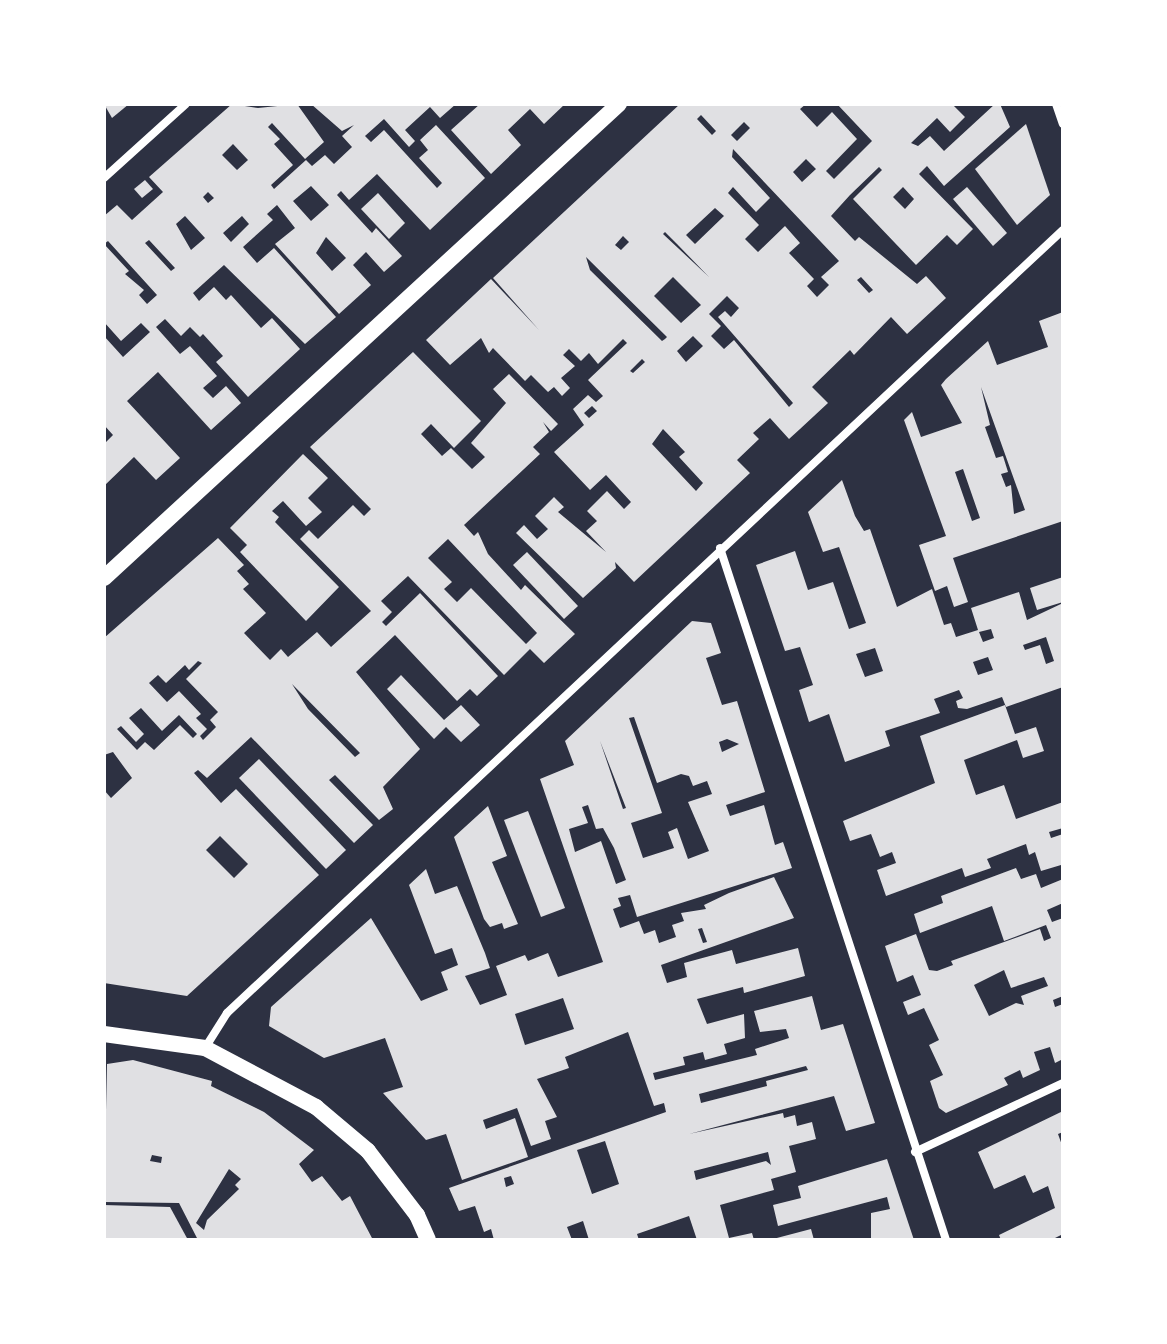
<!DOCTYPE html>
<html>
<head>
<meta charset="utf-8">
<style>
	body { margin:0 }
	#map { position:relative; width:1167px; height:1344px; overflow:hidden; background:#2d3142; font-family:Inter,sans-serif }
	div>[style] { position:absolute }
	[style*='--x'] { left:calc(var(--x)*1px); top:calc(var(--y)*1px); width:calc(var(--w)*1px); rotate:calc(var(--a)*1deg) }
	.building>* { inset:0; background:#e0e0e3 }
	.minor>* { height:8px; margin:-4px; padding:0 4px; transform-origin:4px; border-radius:4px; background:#fff }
	.secondary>* { height:16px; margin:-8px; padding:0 8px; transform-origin:8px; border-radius:8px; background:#fff }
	span { translate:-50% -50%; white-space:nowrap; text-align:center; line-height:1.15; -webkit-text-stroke:6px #fff; paint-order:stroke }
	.frame { position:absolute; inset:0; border:106px solid #fff; pointer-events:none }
</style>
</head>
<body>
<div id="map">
	<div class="building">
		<i style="clip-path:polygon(104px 104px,129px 104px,112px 118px)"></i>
		<i style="clip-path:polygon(evenodd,232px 104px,258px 108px,297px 104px,324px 142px,305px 159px,272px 123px,268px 127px,280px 139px,274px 144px,293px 165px,271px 185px,274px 189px,306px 160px,312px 166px,325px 155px,334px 164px,352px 147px,342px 136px,354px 125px,342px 131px,311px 104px,456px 104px,440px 118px,430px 107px,405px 130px,415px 141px,409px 147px,384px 119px,365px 136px,371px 142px,384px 130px,437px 188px,442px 183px,419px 158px,428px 150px,420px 140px,436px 125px,485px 178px,430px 230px,377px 174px,349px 200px,341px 191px,337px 195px,372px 233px,376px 228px,402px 256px,384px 272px,366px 252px,353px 265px,371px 285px,339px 314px,275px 244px,295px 228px,277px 205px,267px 214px,273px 220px,243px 247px,257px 263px,274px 248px,336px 317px,305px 344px,224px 265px,193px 293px,199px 301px,214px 287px,226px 300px,231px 295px,261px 328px,272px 318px,300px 349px,248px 397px,216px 362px,223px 356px,203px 334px,200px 337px,190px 327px,181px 336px,165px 319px,156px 327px,180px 354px,190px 346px,217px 376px,203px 388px,213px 398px,226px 386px,241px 403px,211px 430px,158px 372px,127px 401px,180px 458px,156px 480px,134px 457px,104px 486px,104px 444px,113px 435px,104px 425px,104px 336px,123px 357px,150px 332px,141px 323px,121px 341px,104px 322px,104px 216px,117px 205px,132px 220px,163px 192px,149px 177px,232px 104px,233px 144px,248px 160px,237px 170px,222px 155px,233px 144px,232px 104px,311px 186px,329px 205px,311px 221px,293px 201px,311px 186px,232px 104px,208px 192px,214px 198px,208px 203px,203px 197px,208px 192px,232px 104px,185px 216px,205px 238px,191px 250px,176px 224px,185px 216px,232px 104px,242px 216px,249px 224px,231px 242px,223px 233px,242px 216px,232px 104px,326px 237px,346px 258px,332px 271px,316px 253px,326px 237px,232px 104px,149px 240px,175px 268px,171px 271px,145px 243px,149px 240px,232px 104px,108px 241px,157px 295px,147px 304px,139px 295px,144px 290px,125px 274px,129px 271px,104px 244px,108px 241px)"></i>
		<i style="clip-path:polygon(480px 104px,565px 104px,544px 124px,530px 109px,508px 130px,521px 145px,491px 174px,451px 130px)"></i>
		<i style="clip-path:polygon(evenodd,680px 104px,806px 104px,800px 109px,817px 127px,832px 112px,857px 139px,826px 171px,834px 179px,872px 141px,837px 104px,952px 104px,965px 117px,950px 132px,937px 118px,911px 143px,918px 146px,930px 136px,944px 151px,995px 104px,1000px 104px,1010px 127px,944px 186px,927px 166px,919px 174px,973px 229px,957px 245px,947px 235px,916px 265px,853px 199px,882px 170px,879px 167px,850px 195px,831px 216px,855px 241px,859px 237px,917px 284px,926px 276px,946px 298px,907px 334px,891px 317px,854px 355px,850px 350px,812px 387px,828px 403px,800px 429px,789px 439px,770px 418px,753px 433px,759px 439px,737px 460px,750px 473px,634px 582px,615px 562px,616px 568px,583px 598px,516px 533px,524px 525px,537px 539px,548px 529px,535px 516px,554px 497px,564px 507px,558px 512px,606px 552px,586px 531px,597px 521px,587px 511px,607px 491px,624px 509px,631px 502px,606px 475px,590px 490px,554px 452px,584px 425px,573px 409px,588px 395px,596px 402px,603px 396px,588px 380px,627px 343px,623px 339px,598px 364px,589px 353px,581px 361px,569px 349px,563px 355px,575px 366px,561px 378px,570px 388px,562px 396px,554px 387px,548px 392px,531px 375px,525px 381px,493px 348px,489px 353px,481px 338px,450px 365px,426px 340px,491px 279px,539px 330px,493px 278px,680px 104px,701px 115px,716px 131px,712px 135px,697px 119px,701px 115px,680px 104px,744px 122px,750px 128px,737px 141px,731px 135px,744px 122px,680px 104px,733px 149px,839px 261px,821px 277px,829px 285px,817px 297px,807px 286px,814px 279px,789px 253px,800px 243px,785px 226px,758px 252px,745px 239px,759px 225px,728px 193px,733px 187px,756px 212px,770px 198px,732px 157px,733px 149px,680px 104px,806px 159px,816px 169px,802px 182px,793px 172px,806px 159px,680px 104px,903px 187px,914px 199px,905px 209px,893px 197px,903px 187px,680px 104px,715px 208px,724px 216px,695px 244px,686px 235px,715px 208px,680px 104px,665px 232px,677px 244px,709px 277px,663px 234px,665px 232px,680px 104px,623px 236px,629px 242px,621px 250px,615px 245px,623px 236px,680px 104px,586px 257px,667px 337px,665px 339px,662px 341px,590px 270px,586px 257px,680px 104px,673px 277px,701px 305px,681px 323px,654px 296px,673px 277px,680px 104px,861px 277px,873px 290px,869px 293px,857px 280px,861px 277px,680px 104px,727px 296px,739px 308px,731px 317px,725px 311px,718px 317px,793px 403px,789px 407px,734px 340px,724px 349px,711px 336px,721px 326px,709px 314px,727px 296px,680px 104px,693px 336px,703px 346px,686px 362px,677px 351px,693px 336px,680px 104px,642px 359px,645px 362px,633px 373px,630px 371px,642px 359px,680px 104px,592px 406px,597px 411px,589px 418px,584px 413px,592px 406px,680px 104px,663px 429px,685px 452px,679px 457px,703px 483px,696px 491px,652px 444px,663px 429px)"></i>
		<i style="clip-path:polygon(1026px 124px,1050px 195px,1017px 225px,975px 169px)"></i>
		<i style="clip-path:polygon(145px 180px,153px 189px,142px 198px,134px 189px)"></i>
		<i style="clip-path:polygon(967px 187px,1007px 233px,993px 246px,953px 199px)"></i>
		<i style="clip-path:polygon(378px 193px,405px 223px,389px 239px,361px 209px)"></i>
		<i style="clip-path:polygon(evenodd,1063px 312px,1063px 521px,953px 558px,968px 602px,954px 607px,947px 586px,935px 591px,919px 545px,946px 536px,904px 420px,912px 412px,921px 437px,962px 423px,941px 385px,946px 379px,988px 341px,997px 365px,1048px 347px,1039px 321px,1063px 312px,981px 387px,1025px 510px,1014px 514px,1011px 485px,1006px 487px,1001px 474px,1008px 472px,1003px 456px,996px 458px,985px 427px,990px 425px,981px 387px,1063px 312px,963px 469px,980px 518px,972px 521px,955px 472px,963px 469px)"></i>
		<i style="clip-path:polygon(evenodd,413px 352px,481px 421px,454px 448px,431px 424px,421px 434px,442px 456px,451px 448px,472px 469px,485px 457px,471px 443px,506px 403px,493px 389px,509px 374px,558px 424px,551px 431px,543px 422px,549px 432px,533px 447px,540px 454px,464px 525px,474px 536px,478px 532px,488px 554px,521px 590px,525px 585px,575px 634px,544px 663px,530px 649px,504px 675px,408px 576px,381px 601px,392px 612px,382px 622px,386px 626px,420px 593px,498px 676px,477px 696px,470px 689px,457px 701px,395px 635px,356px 672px,420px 749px,383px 787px,393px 809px,379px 820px,335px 775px,329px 780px,373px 825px,354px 843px,251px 737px,207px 778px,198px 770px,194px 773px,221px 803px,236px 789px,319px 875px,187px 996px,104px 983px,104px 790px,111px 798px,132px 778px,113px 752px,104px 755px,104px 638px,218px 538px,244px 565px,237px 571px,249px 584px,243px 589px,266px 613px,244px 633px,270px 660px,281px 649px,288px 657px,317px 632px,331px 647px,371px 611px,300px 539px,309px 530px,318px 539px,353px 505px,364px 516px,371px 509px,310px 447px,413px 352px,448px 539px,537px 633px,526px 644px,471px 588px,457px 602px,444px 589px,452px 582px,428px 558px,448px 539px,413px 352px,198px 661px,202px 663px,186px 679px,218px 712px,210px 720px,216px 727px,203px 740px,200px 736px,207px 729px,196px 718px,201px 714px,179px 691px,167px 702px,149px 683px,158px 675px,166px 683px,185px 665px,189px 670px,198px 661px,413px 352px,292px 684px,360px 753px,355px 757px,308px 709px,292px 684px,413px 352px,141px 708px,162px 731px,179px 715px,197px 734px,193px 738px,180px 725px,154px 750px,145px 742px,137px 750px,117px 729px,121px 726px,136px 742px,144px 734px,129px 718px,141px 708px,413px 352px,220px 836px,248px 864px,234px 878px,206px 850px,220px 836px)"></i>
		<i style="clip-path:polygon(303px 454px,328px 478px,308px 498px,322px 512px,306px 526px,283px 501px,272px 511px,279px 517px,275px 522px,339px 587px,306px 621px,240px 552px,247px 545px,230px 528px)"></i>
		<i style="clip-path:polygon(evenodd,842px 480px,855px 516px,864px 531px,870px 529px,897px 607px,932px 589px,944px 625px,951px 623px,956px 637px,978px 630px,971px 608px,1019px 592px,1027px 620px,1063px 603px,1063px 687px,1006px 707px,1002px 697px,967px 709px,958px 708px,956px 701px,963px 698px,959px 690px,934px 699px,940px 713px,885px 731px,890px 746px,845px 762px,829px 714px,809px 722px,799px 690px,813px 685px,800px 647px,785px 651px,756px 565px,795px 551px,808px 590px,833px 582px,849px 629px,866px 623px,839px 547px,823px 552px,808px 512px,842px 480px,991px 629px,994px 638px,983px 642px,979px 632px,991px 629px,842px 480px,1046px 637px,1054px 661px,1046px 664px,1040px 645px,1025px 650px,1023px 645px,1046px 637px,842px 480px,875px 648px,883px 671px,865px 677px,856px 654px,875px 648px,842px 480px,988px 657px,993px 670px,978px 675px,973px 662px,988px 657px)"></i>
		<i style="clip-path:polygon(527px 552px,578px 606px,564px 619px,513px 565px)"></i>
		<i style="clip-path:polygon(1063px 577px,1063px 602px,1037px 610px,1030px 588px)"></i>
		<i style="clip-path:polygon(evenodd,692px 621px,711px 623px,721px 653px,706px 658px,722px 705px,737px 701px,765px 792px,726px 805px,730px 816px,764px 805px,775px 845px,783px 842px,792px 868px,637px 917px,630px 895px,618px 898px,621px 906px,613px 909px,620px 928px,639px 921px,644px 934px,655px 930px,659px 943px,676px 937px,672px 925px,684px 921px,681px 913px,706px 909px,704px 905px,729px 893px,774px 877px,794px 918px,661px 965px,667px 983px,687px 977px,684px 963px,732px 950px,736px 964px,798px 948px,805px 976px,744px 993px,743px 987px,697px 999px,707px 1024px,744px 1014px,745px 1038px,724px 1044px,727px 1054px,705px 1060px,703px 1052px,683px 1057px,685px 1065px,653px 1073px,655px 1080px,757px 1055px,755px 1049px,789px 1038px,786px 1029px,760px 1032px,754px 1011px,812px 996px,821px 1030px,843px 1024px,875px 1123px,846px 1131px,834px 1096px,689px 1134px,783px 1113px,784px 1118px,795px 1115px,797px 1126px,812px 1122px,816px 1139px,789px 1146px,796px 1172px,771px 1179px,774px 1190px,720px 1205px,729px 1238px,752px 1233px,754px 1240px,697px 1240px,689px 1216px,637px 1234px,639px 1240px,589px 1240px,583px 1221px,567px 1227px,572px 1240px,494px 1240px,491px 1229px,484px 1232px,475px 1206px,459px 1211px,449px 1188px,666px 1112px,664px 1103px,654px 1106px,628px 1032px,565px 1057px,569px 1068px,537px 1079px,557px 1117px,545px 1121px,551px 1139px,531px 1146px,517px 1108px,483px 1120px,486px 1129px,515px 1118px,528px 1157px,462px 1180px,446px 1134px,426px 1140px,383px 1093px,403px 1087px,385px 1038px,324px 1058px,269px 1026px,271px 1007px,371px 918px,421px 1001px,448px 990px,441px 972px,458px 965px,452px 948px,435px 954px,409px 885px,426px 869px,435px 894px,457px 886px,485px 953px,490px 968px,465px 976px,480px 1005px,507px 995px,496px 966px,525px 955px,528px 961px,548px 953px,558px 977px,603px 962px,540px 779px,574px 765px,565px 741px,692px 621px,634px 717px,657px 783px,681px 774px,689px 776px,693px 786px,707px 781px,712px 794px,688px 802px,709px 851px,688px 859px,677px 828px,668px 832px,674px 848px,643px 858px,631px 823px,662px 813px,629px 718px,634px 717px,692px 621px,727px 739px,739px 744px,722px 752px,719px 742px,727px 739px,692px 621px,600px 741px,626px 808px,623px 809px,600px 741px,692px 621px,588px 805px,596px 829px,603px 828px,614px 848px,626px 880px,616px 884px,601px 841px,575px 852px,569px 829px,588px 823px,582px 807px,588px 805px,692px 621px,702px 928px,707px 942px,703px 943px,698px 929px,702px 928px,692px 621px,563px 998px,574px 1029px,525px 1045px,515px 1014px,563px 998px,692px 621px,806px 1066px,808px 1070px,766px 1081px,767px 1086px,701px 1103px,699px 1094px,806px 1066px,692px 621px,605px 1141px,619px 1184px,592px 1194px,577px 1150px,605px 1141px,692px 621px,768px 1152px,771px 1165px,766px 1161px,696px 1180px,694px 1171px,768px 1152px,692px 621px,511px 1176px,514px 1184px,506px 1187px,504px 1178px,511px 1176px)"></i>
		<i style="clip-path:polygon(401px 675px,444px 720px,461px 705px,480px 725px,461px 742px,446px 727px,434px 739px,387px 689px)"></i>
		<i style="clip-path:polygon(1005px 705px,1015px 734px,1036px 727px,1044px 751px,1023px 758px,1017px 740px,964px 760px,976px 795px,1004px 785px,1016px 819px,1063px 802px,1063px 828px,1049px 832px,1051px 838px,1063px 834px,1063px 870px,1061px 865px,1041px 871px,1035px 852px,1029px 855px,1026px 844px,987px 859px,991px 868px,965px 877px,962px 868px,886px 896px,877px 870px,896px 863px,892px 852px,880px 857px,871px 834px,850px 841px,843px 821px,935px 783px,920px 736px)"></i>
		<i style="clip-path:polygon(259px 759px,346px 850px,326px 869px,239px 778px)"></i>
		<i style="clip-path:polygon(488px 806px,507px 856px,492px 862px,518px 924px,504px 929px,502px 923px,490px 927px,484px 919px,454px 837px)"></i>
		<i style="clip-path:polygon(528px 811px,565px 908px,541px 917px,504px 820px)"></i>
		<i style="clip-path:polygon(evenodd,1016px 868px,1021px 879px,1036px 874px,1041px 888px,1063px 879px,1063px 903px,1047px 910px,1052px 922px,1063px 918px,1063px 996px,1053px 1000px,1055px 1007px,1063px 1004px,1063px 1059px,1055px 1063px,1050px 1047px,1034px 1052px,1040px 1070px,1023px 1078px,1020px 1070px,1004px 1078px,1008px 1085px,946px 1113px,939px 1108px,930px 1081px,943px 1075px,929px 1045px,939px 1040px,924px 1008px,908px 1015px,903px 1002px,921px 995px,913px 975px,897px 982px,885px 946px,916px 934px,929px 970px,937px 971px,953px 965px,951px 961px,1040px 929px,1044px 941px,1051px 938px,1046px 925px,1004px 941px,992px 906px,920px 933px,914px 914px,943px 903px,941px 896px,1016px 868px,1004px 970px,1011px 988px,1044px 977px,1048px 986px,1021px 996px,1024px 1005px,1016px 1003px,989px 1016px,974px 985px,1004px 970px)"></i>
		<i style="clip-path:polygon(evenodd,133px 1060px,212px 1081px,211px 1086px,264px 1112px,314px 1150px,299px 1164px,312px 1182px,322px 1176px,342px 1201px,350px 1196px,373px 1240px,198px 1240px,179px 1203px,104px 1202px,107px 1064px,133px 1060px,152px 1155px,162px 1157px,161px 1163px,150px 1161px,152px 1155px,133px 1060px,229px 1169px,241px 1179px,235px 1185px,239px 1189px,207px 1220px,204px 1230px,196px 1223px,229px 1169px)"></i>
		<i style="clip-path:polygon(1063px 1111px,1063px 1132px,1058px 1134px,1063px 1148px,1063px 1234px,1051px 1240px,1001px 1240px,999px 1235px,1055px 1208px,1048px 1186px,1033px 1193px,1025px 1175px,994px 1189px,978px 1152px)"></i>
		<i style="clip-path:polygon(887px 1159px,914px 1240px,871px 1240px,871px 1213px,890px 1209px,887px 1197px,778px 1226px,773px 1205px,801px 1198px,798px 1186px)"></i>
		<i style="clip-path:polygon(104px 1205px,170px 1207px,188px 1240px,104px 1240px)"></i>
		<i style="clip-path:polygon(811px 1229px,814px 1240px,773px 1240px,773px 1239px)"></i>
	</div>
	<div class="minor">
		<i style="--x:1056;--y:104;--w:21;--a:71"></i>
		<i style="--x:104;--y:178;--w:110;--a:-42.1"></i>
		<i style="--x:720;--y:548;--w:728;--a:71.91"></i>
		<i style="--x:205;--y:1048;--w:41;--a:-57.8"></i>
		<i style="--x:227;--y:1013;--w:1145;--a:-43.13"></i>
		<i style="--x:915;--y:1152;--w:163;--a:-25"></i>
	</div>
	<div class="secondary">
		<i style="--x:104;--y:578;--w:700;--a:-42.63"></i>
		<i style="--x:104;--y:1034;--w:102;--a:7.9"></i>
		<i style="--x:205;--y:1048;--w:126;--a:28"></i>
		<i style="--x:316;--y:1107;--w:68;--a:40.2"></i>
		<i style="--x:368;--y:1151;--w:81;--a:52.6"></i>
		<i style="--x:417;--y:1215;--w:27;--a:66"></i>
	</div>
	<div class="frame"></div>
</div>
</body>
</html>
